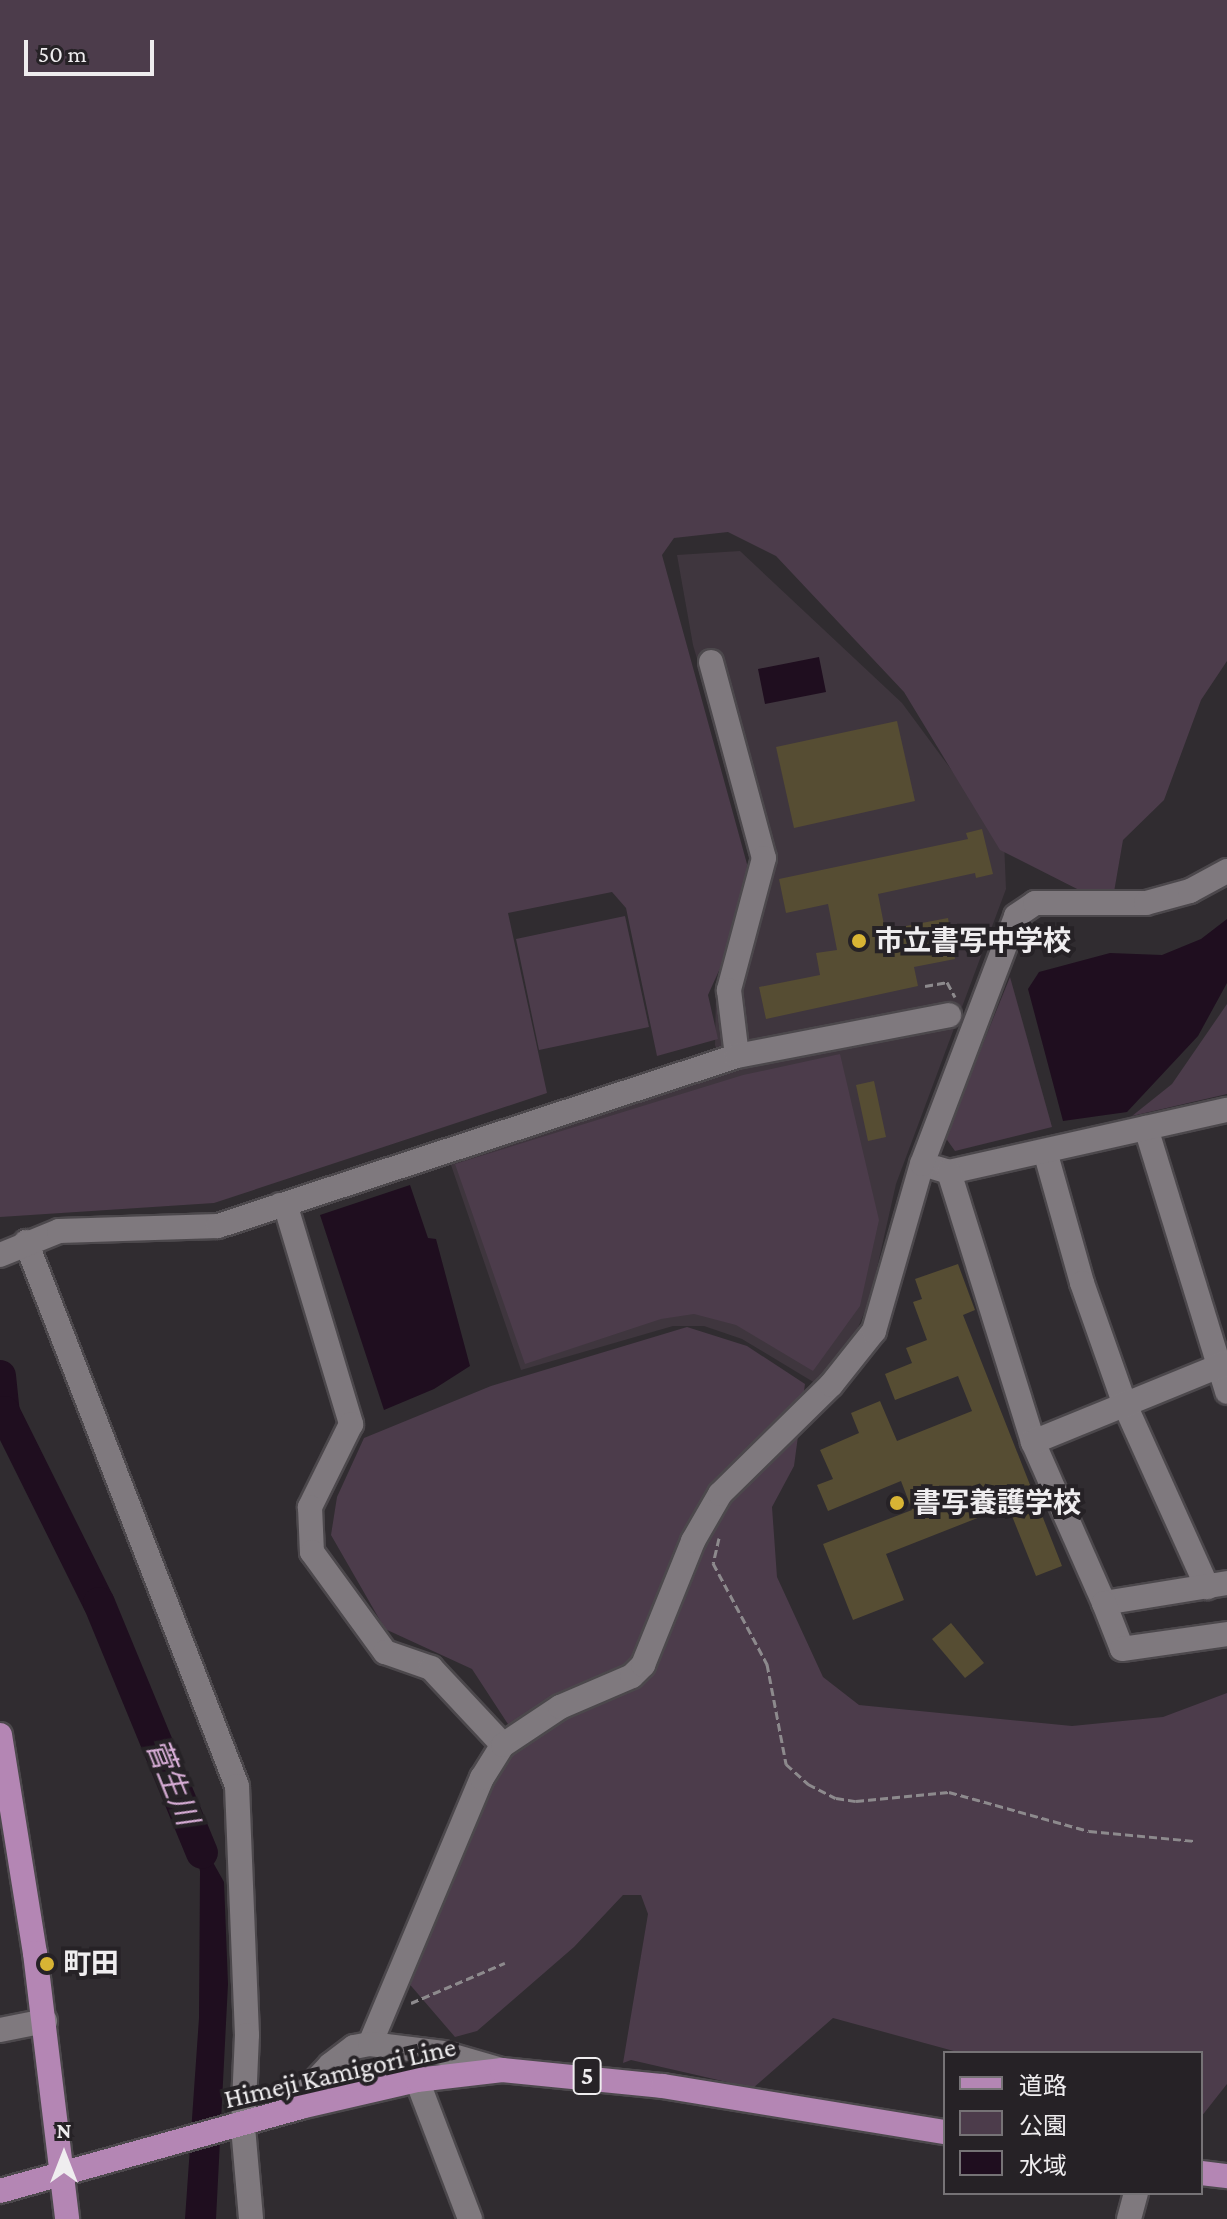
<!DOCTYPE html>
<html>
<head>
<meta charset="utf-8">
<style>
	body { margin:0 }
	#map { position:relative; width:1227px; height:2219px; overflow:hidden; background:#302c30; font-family:"Crimson Pro","Noto Sans JP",serif }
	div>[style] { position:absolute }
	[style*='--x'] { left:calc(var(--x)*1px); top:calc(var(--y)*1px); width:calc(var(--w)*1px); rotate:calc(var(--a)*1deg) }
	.built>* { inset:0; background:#3f363e }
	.green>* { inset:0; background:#4c3c4b }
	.water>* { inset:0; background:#1f0e1f }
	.river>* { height:32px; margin:-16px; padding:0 16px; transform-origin:16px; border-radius:16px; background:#1f0e1f }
	.building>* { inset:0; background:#564d33 }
	.path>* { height:3px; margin-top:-1.5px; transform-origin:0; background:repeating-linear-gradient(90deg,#8d8a8d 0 8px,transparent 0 12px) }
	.roads { filter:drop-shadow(2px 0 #4c484c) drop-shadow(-2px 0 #4c484c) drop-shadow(0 2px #4c484c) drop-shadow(0 -2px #4c484c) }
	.minor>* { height:24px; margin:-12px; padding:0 12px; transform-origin:12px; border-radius:12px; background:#7f797e }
	.major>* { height:24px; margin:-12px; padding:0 12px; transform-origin:12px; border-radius:12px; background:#b486b4 }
	.dots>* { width:22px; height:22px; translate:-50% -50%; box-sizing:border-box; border:4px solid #262226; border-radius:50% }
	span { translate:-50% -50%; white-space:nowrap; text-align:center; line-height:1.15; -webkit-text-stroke:8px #262226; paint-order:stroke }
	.shield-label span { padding:2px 6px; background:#262226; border:2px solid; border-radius:6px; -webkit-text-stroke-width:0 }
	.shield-label { font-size:26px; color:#efedef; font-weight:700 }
	.poi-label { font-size:28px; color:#efedef; font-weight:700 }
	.left { translate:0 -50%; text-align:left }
	.street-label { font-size:28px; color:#efedef }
	.water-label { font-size:30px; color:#d8aed7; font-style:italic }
	.legend { position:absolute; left:943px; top:2051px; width:260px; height:144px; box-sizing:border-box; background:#262226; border:2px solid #767376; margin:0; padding:10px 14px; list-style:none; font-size:24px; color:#efedef }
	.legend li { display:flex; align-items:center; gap:16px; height:40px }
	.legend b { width:40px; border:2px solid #767376 }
	.north { position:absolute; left:24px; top:2115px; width:80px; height:80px; -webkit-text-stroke:6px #262226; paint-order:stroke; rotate:0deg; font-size:22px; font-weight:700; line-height:32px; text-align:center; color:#efedef }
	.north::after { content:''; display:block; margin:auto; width:28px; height:36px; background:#efedef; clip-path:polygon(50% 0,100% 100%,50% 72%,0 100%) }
	.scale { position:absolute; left:24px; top:40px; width:130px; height:36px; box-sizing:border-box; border:4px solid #efedef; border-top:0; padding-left:10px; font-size:24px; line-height:28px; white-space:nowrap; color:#efedef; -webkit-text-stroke:6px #262226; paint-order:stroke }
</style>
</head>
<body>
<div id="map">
	<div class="built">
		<i style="clip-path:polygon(740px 551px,902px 703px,1004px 841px,1006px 889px,896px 1184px,870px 1299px,857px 1330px,815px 1383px,742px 1339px,704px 1326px,673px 1326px,521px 1370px,450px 1162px,724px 1074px,715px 1045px,716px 992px,753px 870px,748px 832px,693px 645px,677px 555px)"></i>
	</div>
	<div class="green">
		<i style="clip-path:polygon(0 0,1227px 0,1227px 661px,1201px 700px,1164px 800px,1123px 840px,1114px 892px,1085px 893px,1000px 850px,904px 692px,776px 556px,728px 532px,674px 538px,662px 555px,747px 864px,745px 913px,708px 995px,718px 1039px,657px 1056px,626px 908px,612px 892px,508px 913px,547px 1093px,214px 1203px,0 1217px)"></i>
		<i style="clip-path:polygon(625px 916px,649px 1027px,539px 1050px,516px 939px)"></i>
		<i style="clip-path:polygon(1010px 977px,1052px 1127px,955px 1151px,945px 1137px)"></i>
		<i style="clip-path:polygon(1227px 1004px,1227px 1094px,1132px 1116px,1172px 1084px)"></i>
		<i style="clip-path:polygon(840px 1054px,879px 1220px,860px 1306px,813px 1371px,736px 1325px,694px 1314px,661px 1319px,525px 1364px,455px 1164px,743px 1075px)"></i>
		<i style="clip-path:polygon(687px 1327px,747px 1346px,805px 1384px,794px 1466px,772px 1507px,777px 1577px,823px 1677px,859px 1705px,1072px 1726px,1163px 1717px,1227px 1693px,1227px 2084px,1201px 2117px,1201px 2053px,961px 2053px,833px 2018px,753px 2088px,631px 2060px,623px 2063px,648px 1914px,641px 1895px,623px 1895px,574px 1947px,477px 2031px,455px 2037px,406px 1980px,494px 1774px,519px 1741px,472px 1669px,385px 1629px,331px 1535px,337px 1497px,364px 1438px,491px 1386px)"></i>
	</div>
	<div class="water">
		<i style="clip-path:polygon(819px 657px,826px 692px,765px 704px,758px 669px)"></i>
		<i style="clip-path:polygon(1227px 919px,1227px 983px,1198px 1036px,1127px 1112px,1063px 1121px,1028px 989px,1039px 972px,1110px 953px,1162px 955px,1201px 939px)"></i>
		<i style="clip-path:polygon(410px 1185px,428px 1238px,436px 1239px,470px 1366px,434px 1389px,384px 1410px,320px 1215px)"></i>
		<i style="clip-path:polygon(186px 1814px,224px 1882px,228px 1984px,216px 2219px,185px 2219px,199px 2018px,200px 1871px)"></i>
	</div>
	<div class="river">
		<i style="--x:0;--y:1376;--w:36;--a:84"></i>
		<i style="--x:4;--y:1412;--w:213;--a:63.6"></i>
		<i style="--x:99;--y:1603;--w:270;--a:67.6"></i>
	</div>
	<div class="building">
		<i style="clip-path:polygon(897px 721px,915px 801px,794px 828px,776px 747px)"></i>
		<i style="clip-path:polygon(982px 829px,993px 874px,976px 878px,975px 873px,878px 894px,885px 930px,948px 918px,955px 959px,914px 967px,918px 986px,766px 1019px,759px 987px,820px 975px,816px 953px,837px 950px,828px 904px,786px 913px,779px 879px,968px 839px,966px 833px)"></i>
		<i style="clip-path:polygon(874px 1081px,886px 1137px,868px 1141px,856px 1085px)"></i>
		<i style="clip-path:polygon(958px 1264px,975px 1310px,963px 1315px,1062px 1566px,1036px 1576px,1008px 1506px,886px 1554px,904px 1600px,853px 1620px,823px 1544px,912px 1510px,901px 1481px,828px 1511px,817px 1485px,833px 1479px,820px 1450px,859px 1433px,851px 1413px,880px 1401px,897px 1441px,972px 1411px,958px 1376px,895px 1400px,885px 1374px,912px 1363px,906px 1348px,927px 1340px,913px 1302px,922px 1299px,915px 1279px)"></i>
		<i style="clip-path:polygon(951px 1623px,984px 1663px,965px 1678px,932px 1639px)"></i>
	</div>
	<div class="path">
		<i style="--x:925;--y:986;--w:22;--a:-10"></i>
		<i style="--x:947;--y:982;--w:17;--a:62"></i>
		<i style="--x:719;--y:1538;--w:26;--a:103"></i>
		<i style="--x:713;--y:1563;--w:115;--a:61.9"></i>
		<i style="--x:767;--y:1664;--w:102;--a:79.2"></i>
		<i style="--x:786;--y:1764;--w:30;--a:42"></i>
		<i style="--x:808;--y:1784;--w:31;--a:27"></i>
		<i style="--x:836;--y:1798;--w:20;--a:9"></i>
		<i style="--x:856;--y:1801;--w:93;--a:-5.5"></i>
		<i style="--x:949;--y:1792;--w:145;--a:15.6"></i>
		<i style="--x:1089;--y:1831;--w:105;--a:5.4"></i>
		<i style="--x:411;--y:2003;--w:102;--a:-23.1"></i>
	</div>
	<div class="roads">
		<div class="minor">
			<i style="--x:711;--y:662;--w:203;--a:74.9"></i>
			<i style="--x:764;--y:858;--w:137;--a:104.9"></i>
			<i style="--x:729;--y:990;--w:66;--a:83.1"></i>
			<i style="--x:1146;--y:1128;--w:276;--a:72.9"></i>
			<i style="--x:1045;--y:1151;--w:137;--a:74.3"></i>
			<i style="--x:1082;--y:1283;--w:129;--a:70.6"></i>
			<i style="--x:1125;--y:1405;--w:200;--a:65.7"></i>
			<i style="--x:936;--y:1168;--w:14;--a:17"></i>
			<i style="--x:949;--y:1172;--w:285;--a:-12.6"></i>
			<i style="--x:949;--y:1172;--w:283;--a:72.7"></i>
			<i style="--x:1033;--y:1442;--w:176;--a:66.2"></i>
			<i style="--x:1104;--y:1603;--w:125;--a:-9.2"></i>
			<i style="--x:280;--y:1205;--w:6;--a:18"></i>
			<i style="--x:286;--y:1207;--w:227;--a:73.3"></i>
			<i style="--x:351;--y:1424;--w:93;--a:116.3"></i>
			<i style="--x:310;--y:1507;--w:45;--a:87.5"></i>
			<i style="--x:312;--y:1552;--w:124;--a:53.9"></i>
			<i style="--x:385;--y:1652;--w:49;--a:19.2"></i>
			<i style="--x:431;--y:1668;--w:105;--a:46.9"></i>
			<i style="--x:26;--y:1242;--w:583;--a:68.8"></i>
			<i style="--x:237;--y:1786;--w:249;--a:87.7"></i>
			<i style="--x:247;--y:2035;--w:92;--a:92.5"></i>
			<i style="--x:243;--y:2127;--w:92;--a:85"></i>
			<i style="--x:0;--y:1255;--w:64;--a:-22.1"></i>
			<i style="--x:59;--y:1231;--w:159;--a:-1.8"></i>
			<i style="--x:218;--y:1226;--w:546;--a:-18.14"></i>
			<i style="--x:737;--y:1056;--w:216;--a:-10.9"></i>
			<i style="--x:1033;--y:1442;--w:209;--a:-22.2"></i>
			<i style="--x:1104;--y:1603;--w:49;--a:68.6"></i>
			<i style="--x:1122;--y:1649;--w:106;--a:-8.1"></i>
			<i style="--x:0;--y:2030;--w:46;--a:-11.3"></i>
			<i style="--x:370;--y:2044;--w:289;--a:-67.2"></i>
			<i style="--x:482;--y:1778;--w:39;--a:-58"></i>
			<i style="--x:503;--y:1745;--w:69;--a:-33.7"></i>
			<i style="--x:560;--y:1707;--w:78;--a:-23.3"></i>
			<i style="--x:632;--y:1676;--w:16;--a:-45"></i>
			<i style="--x:643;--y:1665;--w:134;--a:-68"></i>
			<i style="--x:693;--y:1541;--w:54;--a:-60.1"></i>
			<i style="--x:720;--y:1494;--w:156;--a:-44.5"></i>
			<i style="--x:831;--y:1385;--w:69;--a:-51.5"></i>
			<i style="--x:874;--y:1331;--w:174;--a:-74"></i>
			<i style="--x:922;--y:1164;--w:265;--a:-69.2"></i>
			<i style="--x:1016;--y:916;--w:23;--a:-34"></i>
			<i style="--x:1035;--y:903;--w:111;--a:0"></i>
			<i style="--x:1146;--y:903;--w:46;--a:-15.3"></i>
			<i style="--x:1190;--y:891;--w:42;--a:-28.4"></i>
			<i style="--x:417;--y:2080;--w:149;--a:69.1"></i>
			<i style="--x:300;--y:2107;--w:16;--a:-72"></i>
			<i style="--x:305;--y:2092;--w:37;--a:-47"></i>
			<i style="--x:330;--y:2065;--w:30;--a:-37"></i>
			<i style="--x:354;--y:2047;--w:16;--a:-11"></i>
			<i style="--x:370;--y:2044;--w:74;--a:7"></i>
			<i style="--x:443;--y:2053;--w:61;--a:16.1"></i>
			<i style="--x:1129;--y:2219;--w:27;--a:-75"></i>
		</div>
		<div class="major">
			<i style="--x:0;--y:1735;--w:221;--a:80.9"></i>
			<i style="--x:35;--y:1953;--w:268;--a:83.1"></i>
			<i style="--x:1201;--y:2173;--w:26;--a:7"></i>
			<i style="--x:0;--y:2191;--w:312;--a:-15.6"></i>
			<i style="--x:300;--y:2107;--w:120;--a:-13"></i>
			<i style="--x:417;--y:2080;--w:86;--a:-6.7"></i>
			<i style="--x:502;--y:2070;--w:162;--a:5.7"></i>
			<i style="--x:663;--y:2086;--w:286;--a:9.3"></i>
		</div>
	</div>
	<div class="dots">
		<i style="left:859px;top:941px;background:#d8b434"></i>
		<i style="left:897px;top:1503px;background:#d8b434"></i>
		<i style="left:47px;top:1964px;background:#d8b434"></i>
	</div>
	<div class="shield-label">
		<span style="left:587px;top:2076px">5</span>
	</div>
	<div class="poi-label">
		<span class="left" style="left:875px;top:941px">市立書写中学校</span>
		<span class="left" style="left:913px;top:1503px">書写養護学校</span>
		<span class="left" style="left:63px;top:1964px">町田</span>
	</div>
	<div class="street-label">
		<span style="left:340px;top:2073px;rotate:-13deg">Himeji Kamigori Line</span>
	</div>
	<div class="water-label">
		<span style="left:172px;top:1782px;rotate:68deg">菅生川</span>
	</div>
	<ul class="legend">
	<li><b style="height:10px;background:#b486b4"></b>道路</li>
	<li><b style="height:22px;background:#4c3c4b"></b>公園</li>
	<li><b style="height:22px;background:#1f0e1f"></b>水域</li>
	</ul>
	<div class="north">N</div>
	<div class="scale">50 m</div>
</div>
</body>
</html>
